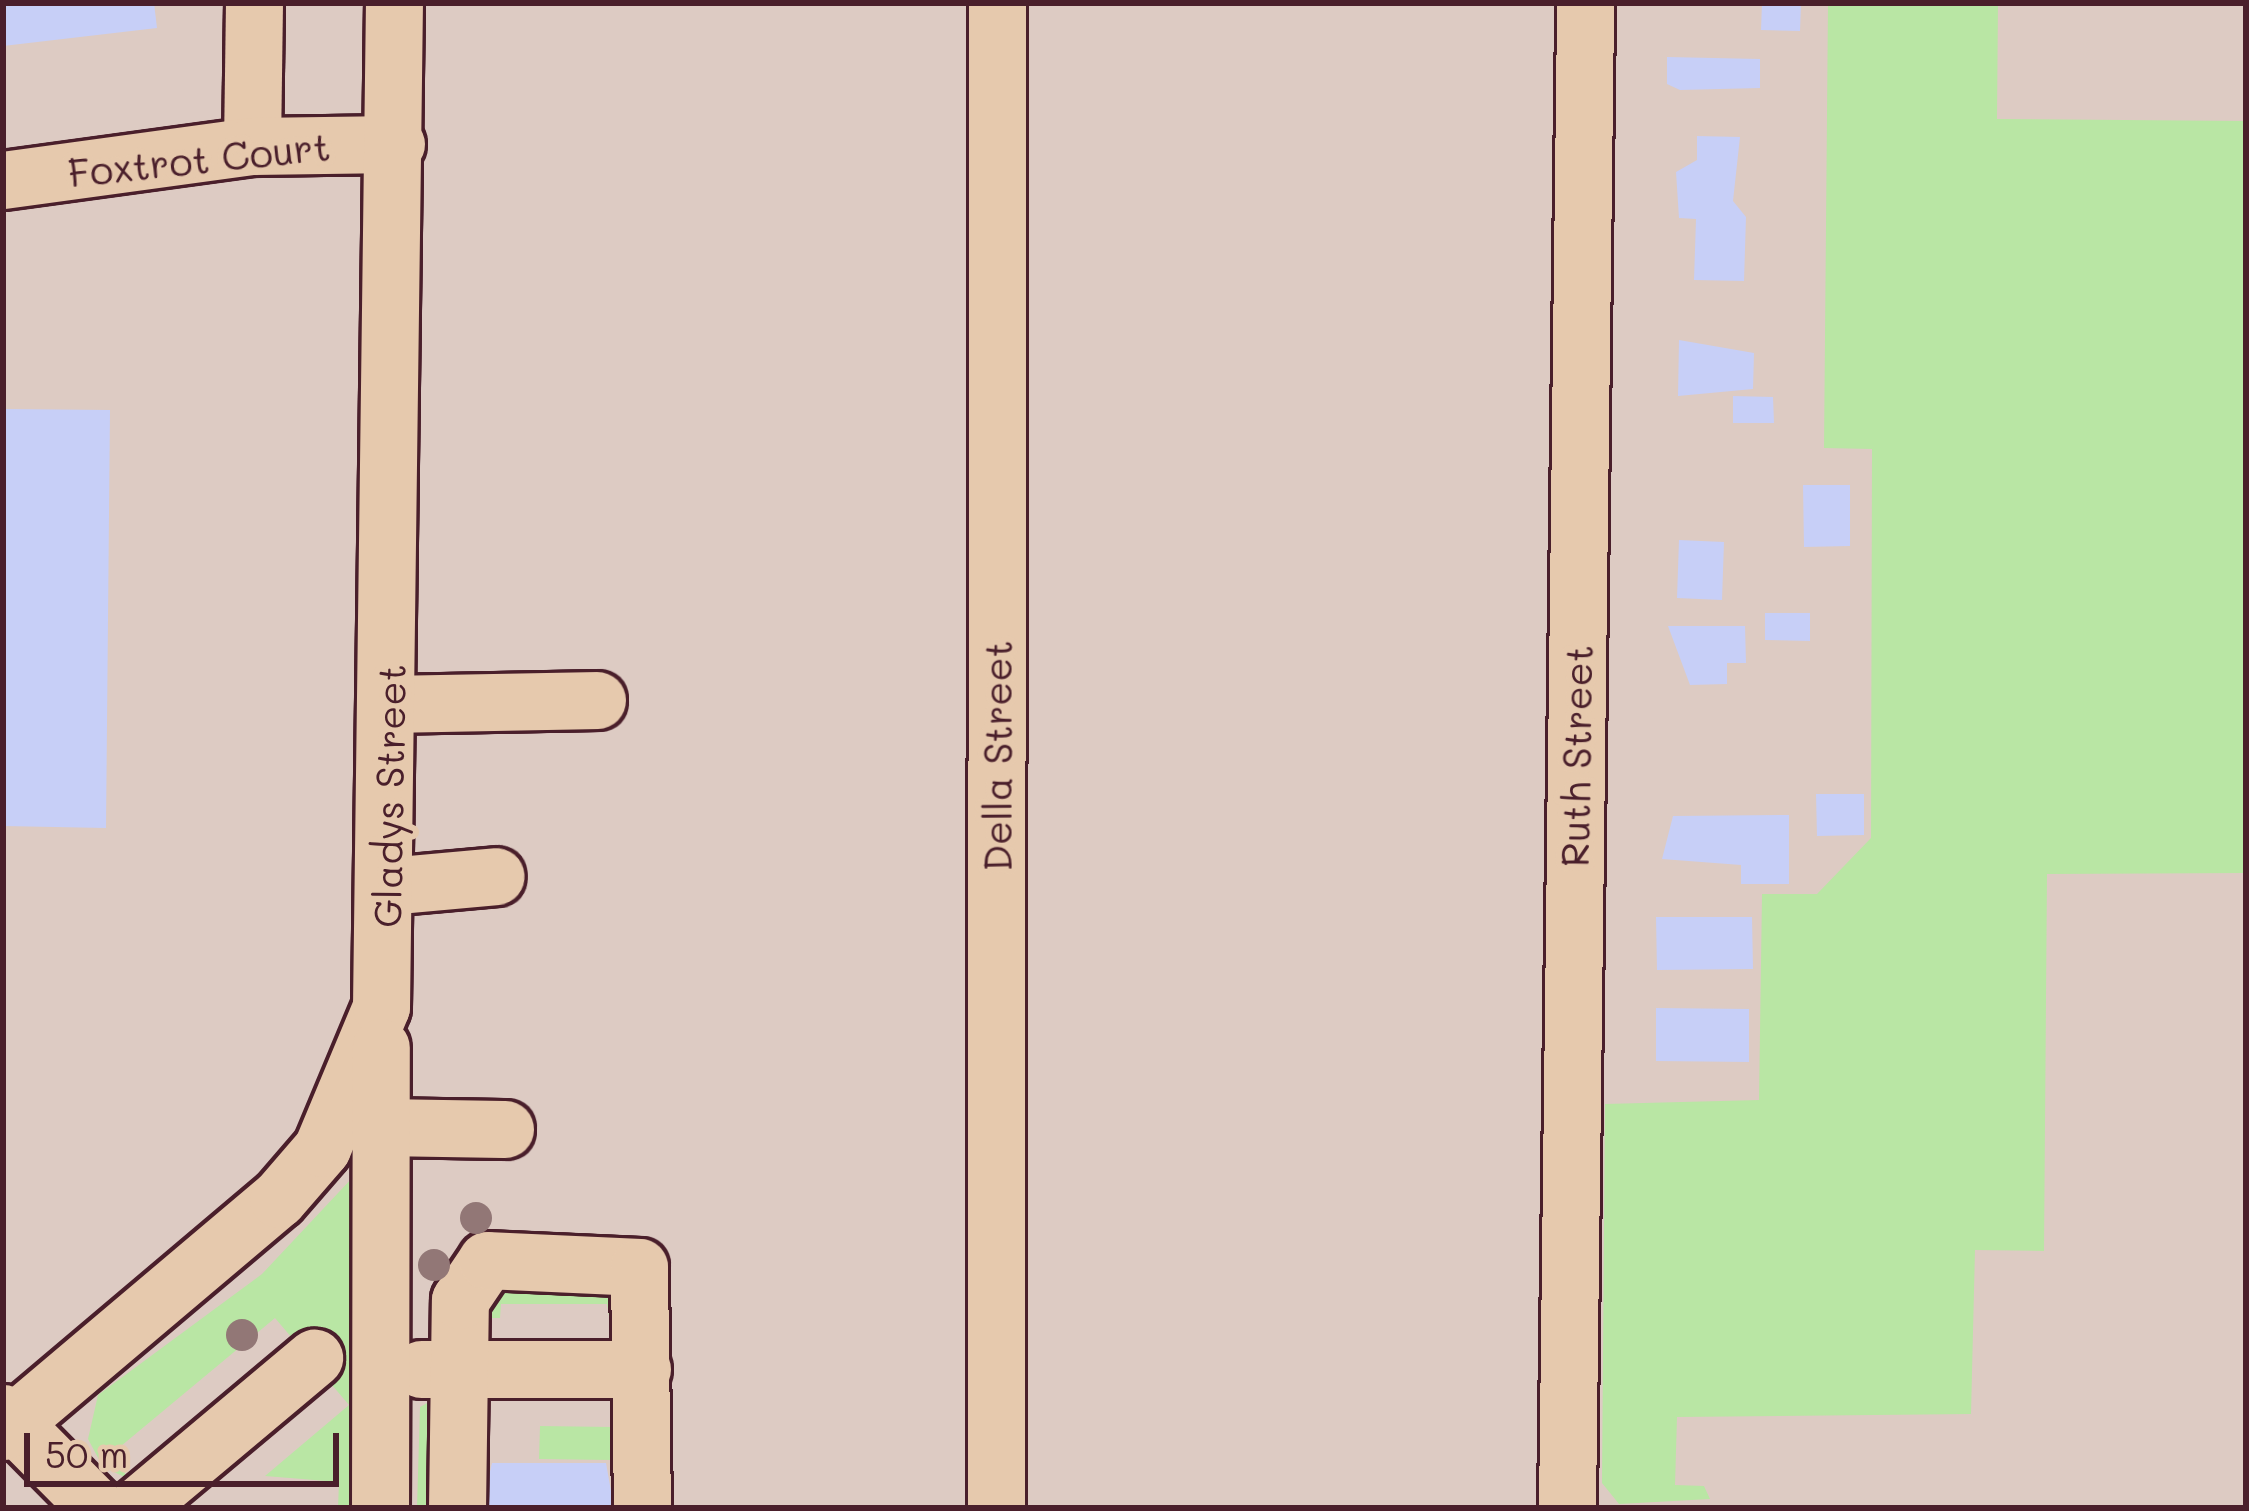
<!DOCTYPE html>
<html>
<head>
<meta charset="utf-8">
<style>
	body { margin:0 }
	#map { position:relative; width:2249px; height:1511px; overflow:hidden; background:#ddcbc3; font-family:Mali,sans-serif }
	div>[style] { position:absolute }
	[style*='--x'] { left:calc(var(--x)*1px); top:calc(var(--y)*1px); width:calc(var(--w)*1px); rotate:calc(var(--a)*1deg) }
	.green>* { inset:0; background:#b9e6a4 }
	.building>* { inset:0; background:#c7cff7 }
	.roads { filter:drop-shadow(3px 0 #4a1f2b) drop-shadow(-3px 0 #4a1f2b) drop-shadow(0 3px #4a1f2b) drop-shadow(0 -3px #4a1f2b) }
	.minor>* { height:57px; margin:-28.5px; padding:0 28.5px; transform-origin:28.5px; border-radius:28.5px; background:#e6c9ad }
	.trees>* { width:32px; height:32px; margin:-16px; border-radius:50%; background:#927776 }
	span { translate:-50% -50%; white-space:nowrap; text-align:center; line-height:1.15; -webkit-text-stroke:12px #e6c9ad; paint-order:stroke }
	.street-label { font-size:39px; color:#4a1f2b }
	.frame { position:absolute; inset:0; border:6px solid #4a1f2b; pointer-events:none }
	.scale { position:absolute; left:24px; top:1433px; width:315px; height:54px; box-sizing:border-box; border:6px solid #4a1f2b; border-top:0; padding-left:15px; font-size:36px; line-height:42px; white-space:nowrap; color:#4a1f2b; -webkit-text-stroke:9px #e6c9ad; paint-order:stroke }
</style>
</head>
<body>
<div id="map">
	<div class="green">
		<i style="clip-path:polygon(1828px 3px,1998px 3px,1997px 119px,2246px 121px,2246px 873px,2047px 874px,2044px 1251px,1975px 1250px,1971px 1414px,1677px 1417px,1675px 1485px,1704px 1486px,1710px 1499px,1619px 1504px,1602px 1483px,1605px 1104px,1759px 1100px,1762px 894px,1817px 894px,1871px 838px,1872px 449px,1824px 448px)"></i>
		<i style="clip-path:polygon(354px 1176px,354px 1508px,338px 1508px,339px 1482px,265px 1476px,349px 1405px,275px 1318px,115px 1451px,127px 1478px,103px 1467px,88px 1439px,98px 1395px,262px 1274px)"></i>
		<i style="clip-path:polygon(507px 1289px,612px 1292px,613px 1342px,607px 1304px,501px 1304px,500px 1318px,486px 1318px)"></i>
		<i style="clip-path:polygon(436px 1398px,447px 1508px,417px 1508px,420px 1407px)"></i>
		<i style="clip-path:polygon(540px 1426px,612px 1427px,612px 1460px,539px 1459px)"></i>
	</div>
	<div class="building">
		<i style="clip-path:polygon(3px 3px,154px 3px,157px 28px,3px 46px)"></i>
		<i style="clip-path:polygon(1762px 3px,1801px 3px,1800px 31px,1761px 30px)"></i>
		<i style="clip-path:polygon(1667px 57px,1760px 59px,1760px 88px,1680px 90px,1667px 84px)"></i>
		<i style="clip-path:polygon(1697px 136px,1740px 137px,1733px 201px,1746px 217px,1744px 281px,1694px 280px,1696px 219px,1679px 218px,1676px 172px,1697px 160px)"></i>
		<i style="clip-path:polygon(1679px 340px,1754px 353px,1753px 389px,1678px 396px)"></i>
		<i style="clip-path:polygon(1733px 396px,1773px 397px,1774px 423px,1733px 423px)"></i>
		<i style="clip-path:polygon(3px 409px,110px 410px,106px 828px,3px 826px)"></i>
		<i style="clip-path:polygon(1803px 485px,1850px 485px,1850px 546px,1804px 547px)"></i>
		<i style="clip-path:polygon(1679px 540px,1724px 542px,1722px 600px,1677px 598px)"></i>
		<i style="clip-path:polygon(1765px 613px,1810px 613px,1810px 641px,1765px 640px)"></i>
		<i style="clip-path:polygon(1668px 626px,1745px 626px,1746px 663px,1727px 663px,1727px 684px,1690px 685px)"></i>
		<i style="clip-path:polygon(1816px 794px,1864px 794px,1864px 835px,1817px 836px)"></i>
		<i style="clip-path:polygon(1789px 815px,1789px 884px,1741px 884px,1741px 865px,1662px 859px,1673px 816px)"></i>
		<i style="clip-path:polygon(1656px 917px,1752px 917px,1753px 969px,1657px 970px)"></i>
		<i style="clip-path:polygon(1656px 1008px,1749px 1009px,1749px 1062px,1656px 1061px)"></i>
		<i style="clip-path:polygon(492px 1463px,606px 1463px,614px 1508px,481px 1508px)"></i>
	</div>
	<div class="roads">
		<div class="minor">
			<i style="--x:252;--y:146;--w:143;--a:-89.2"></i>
			<i style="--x:3;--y:180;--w:251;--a:-7.8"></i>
			<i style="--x:252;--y:146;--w:144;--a:-0.8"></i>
			<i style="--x:390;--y:704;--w:207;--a:-1.1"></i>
			<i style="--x:387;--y:886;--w:109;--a:-5.2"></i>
			<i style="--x:380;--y:1127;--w:125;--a:0.9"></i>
			<i style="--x:421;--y:1369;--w:221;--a:0"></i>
			<i style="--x:3;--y:1413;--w:134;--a:45.3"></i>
			<i style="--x:3;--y:1431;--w:360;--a:-40.2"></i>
			<i style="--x:278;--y:1199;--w:67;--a:-49.2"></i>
			<i style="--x:322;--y:1148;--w:153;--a:-67.3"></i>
			<i style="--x:381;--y:1007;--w:1004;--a:-89.26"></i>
			<i style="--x:135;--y:1508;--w:234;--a:-40"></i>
			<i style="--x:380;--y:1508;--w:461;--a:-89.9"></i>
			<i style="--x:457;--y:1508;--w:208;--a:-89.2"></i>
			<i style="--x:460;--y:1300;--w:48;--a:-56"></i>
			<i style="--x:487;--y:1260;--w:152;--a:2.6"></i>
			<i style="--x:639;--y:1267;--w:241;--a:89.3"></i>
			<i style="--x:996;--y:1508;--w:1505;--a:-89.96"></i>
			<i style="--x:1567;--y:1508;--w:1505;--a:-89.31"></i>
		</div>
	</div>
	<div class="trees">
		<i style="left:476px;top:1218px"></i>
		<i style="left:434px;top:1265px"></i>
		<i style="left:242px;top:1335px"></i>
	</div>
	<div class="street-label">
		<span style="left:199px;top:159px;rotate:-6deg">Foxtrot Court</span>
		<span style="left:997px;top:756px;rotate:-90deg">Della Street</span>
		<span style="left:1576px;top:756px;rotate:-89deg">Ruth Street</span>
		<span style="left:389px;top:796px;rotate:-89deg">Gladys Street</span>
	</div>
	<div class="frame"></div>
	<div class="scale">50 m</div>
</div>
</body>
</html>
